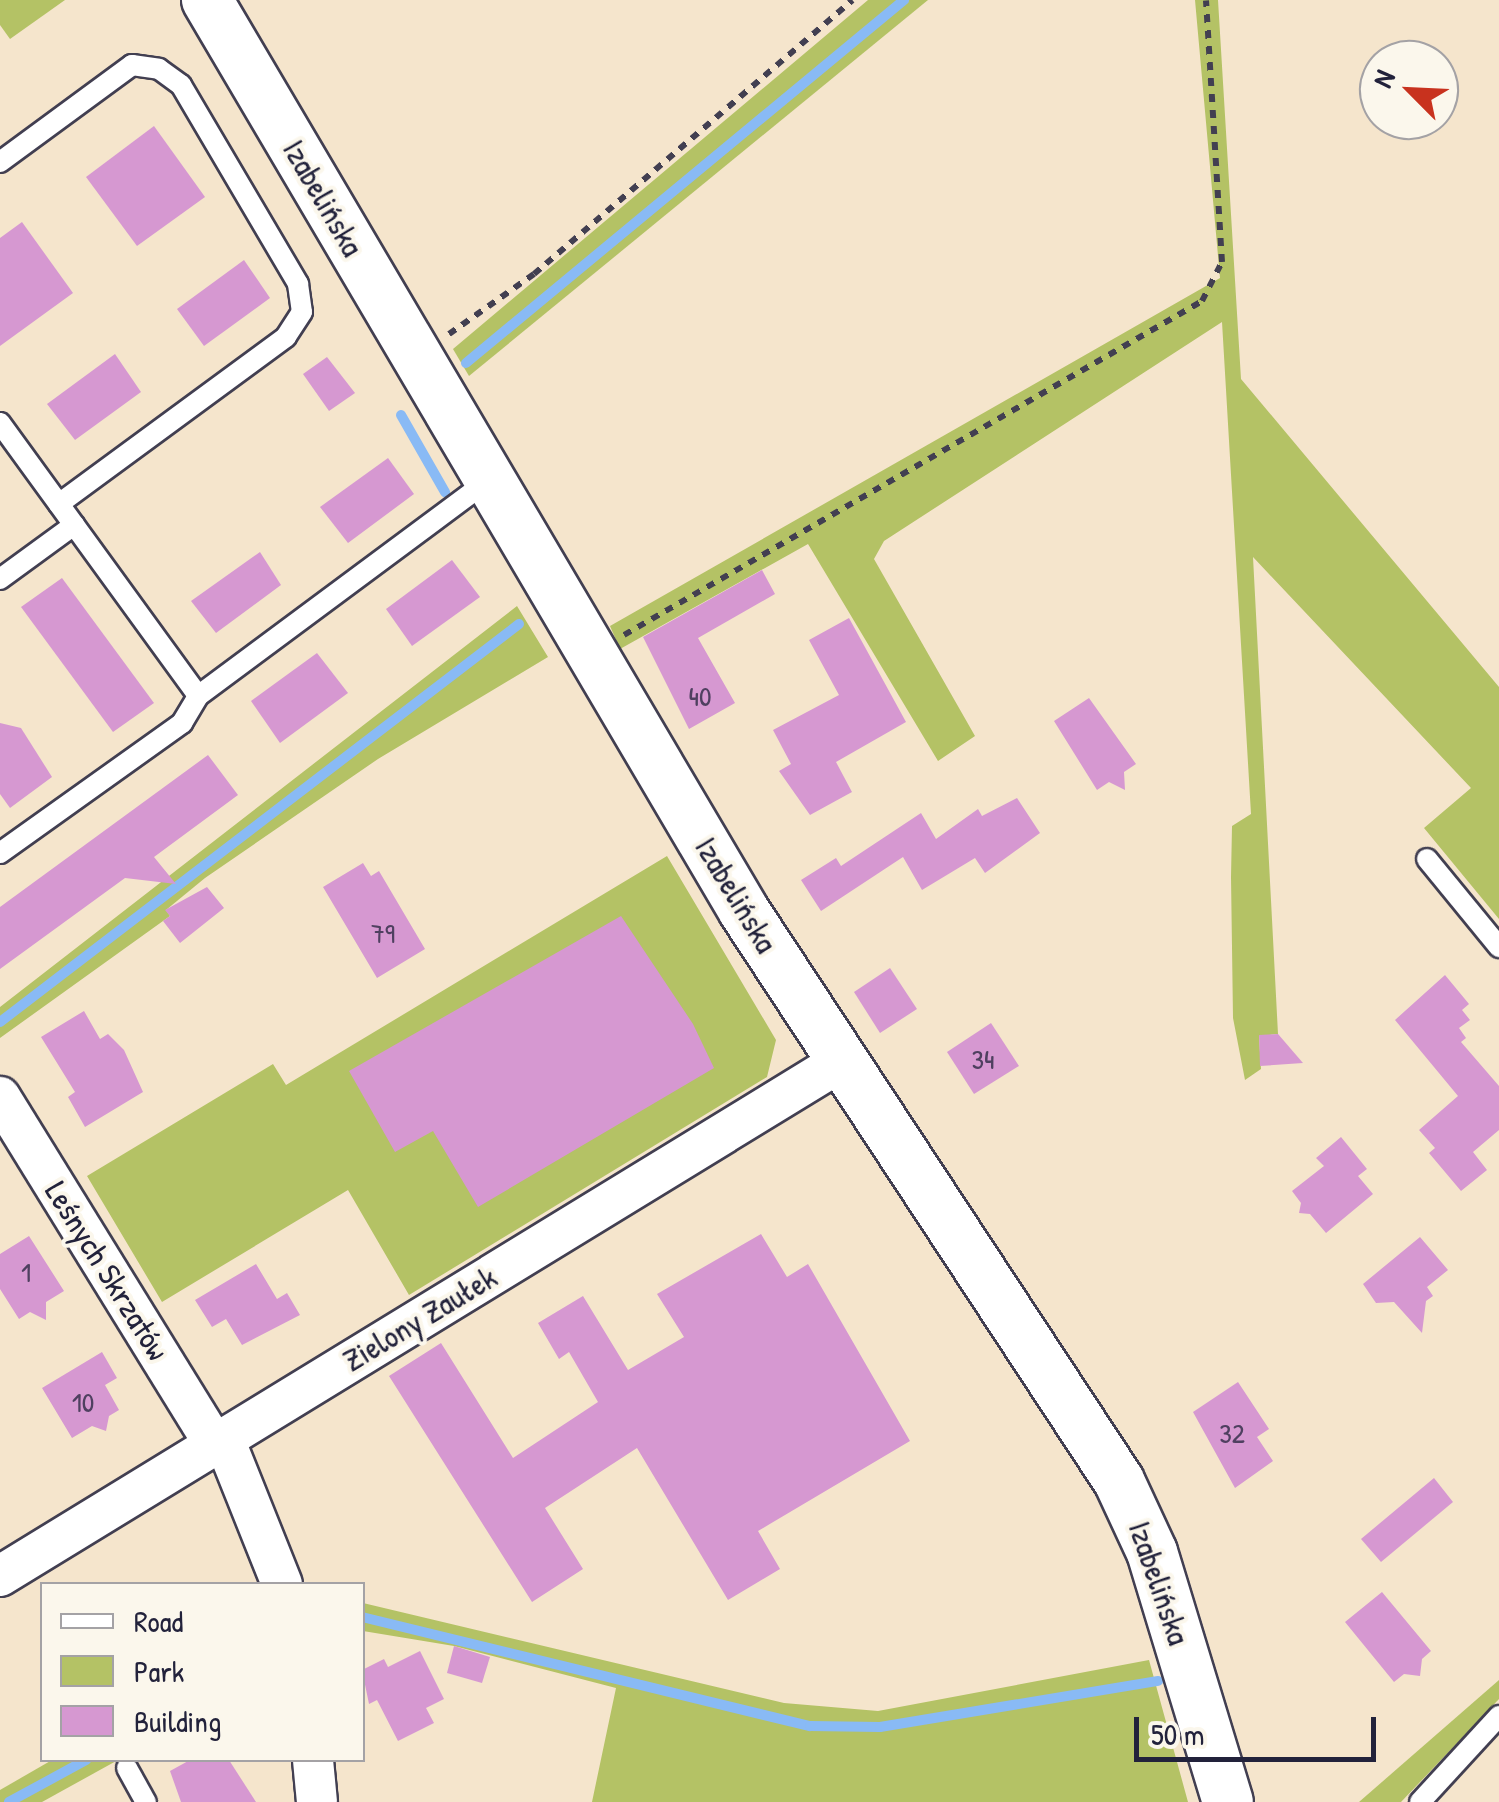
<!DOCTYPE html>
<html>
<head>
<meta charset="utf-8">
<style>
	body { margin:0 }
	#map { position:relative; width:1499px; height:1802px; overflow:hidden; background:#f5e5cc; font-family:"Patrick Hand",sans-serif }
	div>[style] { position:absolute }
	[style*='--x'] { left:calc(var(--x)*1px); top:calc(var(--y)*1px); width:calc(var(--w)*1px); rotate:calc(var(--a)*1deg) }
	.green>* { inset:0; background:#b4c265 }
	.stream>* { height:10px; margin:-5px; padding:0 5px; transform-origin:5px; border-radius:5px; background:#89baf5 }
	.building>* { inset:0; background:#d698d1 }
	.path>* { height:6px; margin-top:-3px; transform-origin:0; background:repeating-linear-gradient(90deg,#423f51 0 8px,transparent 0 16px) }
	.roads { filter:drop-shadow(2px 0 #423f51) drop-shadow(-2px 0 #423f51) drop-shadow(0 2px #423f51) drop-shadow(0 -2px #423f51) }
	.service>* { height:20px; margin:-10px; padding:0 10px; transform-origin:10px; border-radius:10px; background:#fff }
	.minor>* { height:40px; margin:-20px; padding:0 20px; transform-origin:20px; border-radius:20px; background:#fff }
	.tertiary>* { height:50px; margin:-25px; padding:0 25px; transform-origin:25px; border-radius:25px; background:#fff }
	span { translate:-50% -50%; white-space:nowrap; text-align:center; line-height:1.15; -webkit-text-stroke:8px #fbf7ec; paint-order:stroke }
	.number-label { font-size:28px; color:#4f4060 }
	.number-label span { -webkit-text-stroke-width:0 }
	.street-label { font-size:32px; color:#22223b }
	.legend { position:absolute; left:40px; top:1582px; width:325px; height:180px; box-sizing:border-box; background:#fbf7ec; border:2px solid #a4a2a5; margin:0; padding:12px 18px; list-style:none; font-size:30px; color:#22223b }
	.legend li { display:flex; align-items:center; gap:20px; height:50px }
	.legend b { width:50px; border:2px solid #a4a2a5 }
	.north { position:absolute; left:1359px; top:40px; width:100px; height:100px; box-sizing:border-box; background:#fbf7ec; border:2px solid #a4a2a5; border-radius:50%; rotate:294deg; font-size:28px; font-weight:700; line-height:40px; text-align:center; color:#22223b }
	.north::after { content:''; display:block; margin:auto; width:35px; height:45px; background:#c8321e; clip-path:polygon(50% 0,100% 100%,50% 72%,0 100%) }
	.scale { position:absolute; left:1134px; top:1717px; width:242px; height:45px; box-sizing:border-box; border:5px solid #22223b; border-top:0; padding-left:12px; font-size:30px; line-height:35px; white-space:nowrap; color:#22223b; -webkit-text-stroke:8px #fbf7ec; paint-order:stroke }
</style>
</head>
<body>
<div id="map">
	<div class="green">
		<i style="clip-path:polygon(0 0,65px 0,10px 39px,0 25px)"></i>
		<i style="clip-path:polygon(868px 0,928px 0,469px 376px,453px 349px)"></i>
		<i style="clip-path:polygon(1195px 0,1218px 0,1241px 379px,1499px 687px,1499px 919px,1424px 828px,1471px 788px,1253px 557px,1278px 1034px,1259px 1036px,1261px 1069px,1245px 1080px,1233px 1018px,1231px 877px,1232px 826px,1251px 814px,1222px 322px,884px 541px,874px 559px,975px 736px,938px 761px,808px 544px,620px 649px,610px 626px,1220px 278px)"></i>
		<i style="clip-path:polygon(517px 606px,548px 657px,378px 759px,205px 878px,166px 910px,170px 916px,163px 921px,0 1038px,0 1007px)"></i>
		<i style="clip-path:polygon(667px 856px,776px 1040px,767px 1077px,409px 1295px,348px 1190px,162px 1302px,87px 1176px,273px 1064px,286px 1085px)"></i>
		<i style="clip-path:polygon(363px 1603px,784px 1703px,878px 1711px,1149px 1660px,1188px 1802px,592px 1802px,616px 1688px,454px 1646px,363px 1631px)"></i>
		<i style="clip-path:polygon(1499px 1680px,1499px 1699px,1401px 1802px,1359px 1802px)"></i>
		<i style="clip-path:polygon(52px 1760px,118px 1760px,42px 1802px,0 1802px,0 1790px)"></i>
	</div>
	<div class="stream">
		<i style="--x:466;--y:363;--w:569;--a:-39.65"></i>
		<i style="--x:401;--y:415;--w:89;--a:60.3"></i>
		<i style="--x:0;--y:1022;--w:654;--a:-37.48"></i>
		<i style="--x:362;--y:1617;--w:461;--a:13.7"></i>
		<i style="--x:810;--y:1726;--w:70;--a:0.8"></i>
		<i style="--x:880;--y:1727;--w:282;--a:-9.4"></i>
		<i style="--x:9;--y:1802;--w:88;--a:-28.6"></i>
	</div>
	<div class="building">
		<i style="clip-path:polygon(154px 126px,205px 197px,137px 246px,86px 177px)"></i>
		<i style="clip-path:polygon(22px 222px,73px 293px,0 346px,0 238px)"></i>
		<i style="clip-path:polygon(244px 260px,270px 298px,204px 346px,177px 309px)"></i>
		<i style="clip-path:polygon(115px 354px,141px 392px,75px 440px,47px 404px)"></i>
		<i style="clip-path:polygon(327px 357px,355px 393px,329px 411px,303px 374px)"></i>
		<i style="clip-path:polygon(388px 458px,414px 494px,348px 543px,320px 507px)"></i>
		<i style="clip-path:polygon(260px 552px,281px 585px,216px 633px,191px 601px)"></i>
		<i style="clip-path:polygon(452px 560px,480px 597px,412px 646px,386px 609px)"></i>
		<i style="clip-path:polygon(762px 570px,775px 594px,698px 638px,735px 703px,689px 729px,643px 637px)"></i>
		<i style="clip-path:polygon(62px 578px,154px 703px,113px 732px,21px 607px)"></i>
		<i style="clip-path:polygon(849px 618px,906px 722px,836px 762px,852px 792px,810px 815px,779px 771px,791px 764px,773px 730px,839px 695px,809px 640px)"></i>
		<i style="clip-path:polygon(317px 653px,348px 693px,280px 743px,251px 701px)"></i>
		<i style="clip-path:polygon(1089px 698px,1136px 764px,1124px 772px,1125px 790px,1109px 782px,1097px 790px,1054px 721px)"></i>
		<i style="clip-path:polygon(0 723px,21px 728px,52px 777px,10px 808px,0 794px)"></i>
		<i style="clip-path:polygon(208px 755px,238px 795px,154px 857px,176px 884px,125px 878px,0 969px,0 907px)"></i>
		<i style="clip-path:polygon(1017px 798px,1040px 833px,985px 873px,975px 858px,922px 890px,903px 857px,821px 911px,801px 880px,836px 858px,841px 866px,921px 813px,936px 839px,978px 809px,982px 816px)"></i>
		<i style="clip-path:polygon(363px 863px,371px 876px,379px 871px,425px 949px,377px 978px,323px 887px)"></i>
		<i style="clip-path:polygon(207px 887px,224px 908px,180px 943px,163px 921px,170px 916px,165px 910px)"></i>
		<i style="clip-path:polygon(621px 916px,693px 1024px,714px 1068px,478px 1207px,433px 1131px,395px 1152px,349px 1071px)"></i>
		<i style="clip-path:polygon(890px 968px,917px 1009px,880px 1033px,854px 992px)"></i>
		<i style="clip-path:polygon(1445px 975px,1469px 1004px,1462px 1010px,1470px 1020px,1459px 1028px,1466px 1038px,1461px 1042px,1499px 1086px,1499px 1130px,1473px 1152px,1487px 1170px,1461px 1191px,1429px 1153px,1435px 1148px,1419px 1130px,1458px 1096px,1395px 1020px)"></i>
		<i style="clip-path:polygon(84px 1011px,100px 1039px,108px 1034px,124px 1050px,143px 1092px,85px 1127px,68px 1097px,75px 1092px,41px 1037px)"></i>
		<i style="clip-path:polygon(991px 1023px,1019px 1066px,974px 1094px,947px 1052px)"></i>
		<i style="clip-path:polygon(1278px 1034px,1303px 1063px,1260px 1066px,1259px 1035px)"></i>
		<i style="clip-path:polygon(1341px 1137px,1367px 1169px,1358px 1176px,1373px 1194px,1326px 1233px,1310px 1214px,1299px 1213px,1301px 1203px,1292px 1191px,1324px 1166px,1316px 1158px)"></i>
		<i style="clip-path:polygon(761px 1234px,787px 1277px,808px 1264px,910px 1441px,758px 1531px,780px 1569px,728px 1600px,637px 1448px,545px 1508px,583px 1569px,532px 1602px,389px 1376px,441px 1343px,513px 1458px,598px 1402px,569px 1352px,559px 1359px,538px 1323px,583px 1296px,628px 1370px,684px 1337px,657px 1294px)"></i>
		<i style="clip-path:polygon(29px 1236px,64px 1291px,46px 1302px,46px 1320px,30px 1312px,19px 1319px,0 1289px,0 1254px)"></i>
		<i style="clip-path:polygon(1420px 1237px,1448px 1270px,1427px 1287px,1433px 1296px,1426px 1301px,1422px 1333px,1394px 1302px,1376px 1303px,1363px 1284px)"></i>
		<i style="clip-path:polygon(256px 1264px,277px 1299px,287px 1293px,300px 1315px,242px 1345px,226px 1319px,212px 1327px,195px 1300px)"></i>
		<i style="clip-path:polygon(102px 1352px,117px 1378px,105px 1385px,119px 1410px,109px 1416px,106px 1431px,92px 1426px,72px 1438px,42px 1388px)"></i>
		<i style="clip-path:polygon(1238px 1382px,1269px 1429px,1257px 1437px,1273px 1461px,1235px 1488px,1193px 1412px)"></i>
		<i style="clip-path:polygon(1434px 1478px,1453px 1502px,1381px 1562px,1361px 1539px)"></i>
		<i style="clip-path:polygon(1382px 1592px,1431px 1651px,1422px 1659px,1420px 1676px,1404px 1674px,1394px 1682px,1345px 1622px)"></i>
		<i style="clip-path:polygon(454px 1646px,490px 1657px,482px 1683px,447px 1673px)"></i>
		<i style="clip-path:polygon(420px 1651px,444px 1699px,426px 1708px,434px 1723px,398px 1741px,377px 1700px,369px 1704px,362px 1670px,384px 1659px,388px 1667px)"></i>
		<i style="clip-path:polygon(190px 1760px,229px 1760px,256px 1802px,181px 1802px,170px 1771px)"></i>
	</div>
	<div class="path">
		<i style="--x:449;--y:334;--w:104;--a:-35.2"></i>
		<i style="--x:534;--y:274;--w:420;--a:-40.7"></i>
		<i style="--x:624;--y:635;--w:668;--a:-30.02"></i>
		<i style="--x:1202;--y:301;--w:44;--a:-62.9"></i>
		<i style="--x:1222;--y:262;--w:262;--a:-93.5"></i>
	</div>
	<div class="roads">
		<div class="service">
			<i style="--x:0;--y:162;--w:164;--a:-36.3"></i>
			<i style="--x:132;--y:65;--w:27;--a:8"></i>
			<i style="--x:159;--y:69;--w:27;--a:36"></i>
			<i style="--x:181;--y:85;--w:231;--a:59.5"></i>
			<i style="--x:298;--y:284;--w:28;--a:82"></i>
			<i style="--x:302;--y:312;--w:30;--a:123"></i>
			<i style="--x:286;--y:337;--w:282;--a:143.7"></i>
			<i style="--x:0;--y:423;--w:337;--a:54"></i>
			<i style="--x:0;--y:579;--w:92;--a:-36.1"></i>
			<i style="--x:0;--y:853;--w:224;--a:-35.5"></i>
			<i style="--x:182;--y:723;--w:31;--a:-59"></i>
			<i style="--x:198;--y:696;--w:361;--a:-36.6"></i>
			<i style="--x:1427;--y:859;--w:114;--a:50.7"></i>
			<i style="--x:127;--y:1768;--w:39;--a:61"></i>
			<i style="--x:1420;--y:1802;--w:117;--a:-47.4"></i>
		</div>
		<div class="minor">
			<i style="--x:0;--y:1097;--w:408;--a:58.3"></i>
			<i style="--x:224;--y:1439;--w:156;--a:68.2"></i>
			<i style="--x:0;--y:1576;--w:985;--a:-31.46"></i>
			<i style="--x:313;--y:1760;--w:42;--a:84.6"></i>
		</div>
		<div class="tertiary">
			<i style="--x:207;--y:0;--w:1057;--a:59.48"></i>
			<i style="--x:744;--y:911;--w:682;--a:56.66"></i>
			<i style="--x:1119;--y:1481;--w:78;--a:65.1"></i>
			<i style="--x:1152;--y:1552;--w:261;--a:73.1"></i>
		</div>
	</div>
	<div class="number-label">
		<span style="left:700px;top:696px">40</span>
		<span style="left:383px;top:933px">79</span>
		<span style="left:983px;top:1059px">34</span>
		<span style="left:26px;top:1272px">1</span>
		<span style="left:83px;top:1402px">10</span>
		<span style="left:1232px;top:1433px">32</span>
	</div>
	<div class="street-label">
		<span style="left:323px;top:198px;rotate:60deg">Izabelińska</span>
		<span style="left:736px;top:895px;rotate:59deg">Izabelińska</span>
		<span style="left:107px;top:1271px;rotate:58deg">Leśnych Skrzatów</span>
		<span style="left:420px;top:1319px;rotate:-31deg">Zielony Zaułek</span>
		<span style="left:1159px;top:1583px;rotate:71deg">Izabelińska</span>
	</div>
	<ul class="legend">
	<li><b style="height:12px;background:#fff"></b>Road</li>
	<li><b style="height:28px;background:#b4c265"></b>Park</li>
	<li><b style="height:28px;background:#d698d1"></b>Building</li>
	</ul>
	<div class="north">N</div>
	<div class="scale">50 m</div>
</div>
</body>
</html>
